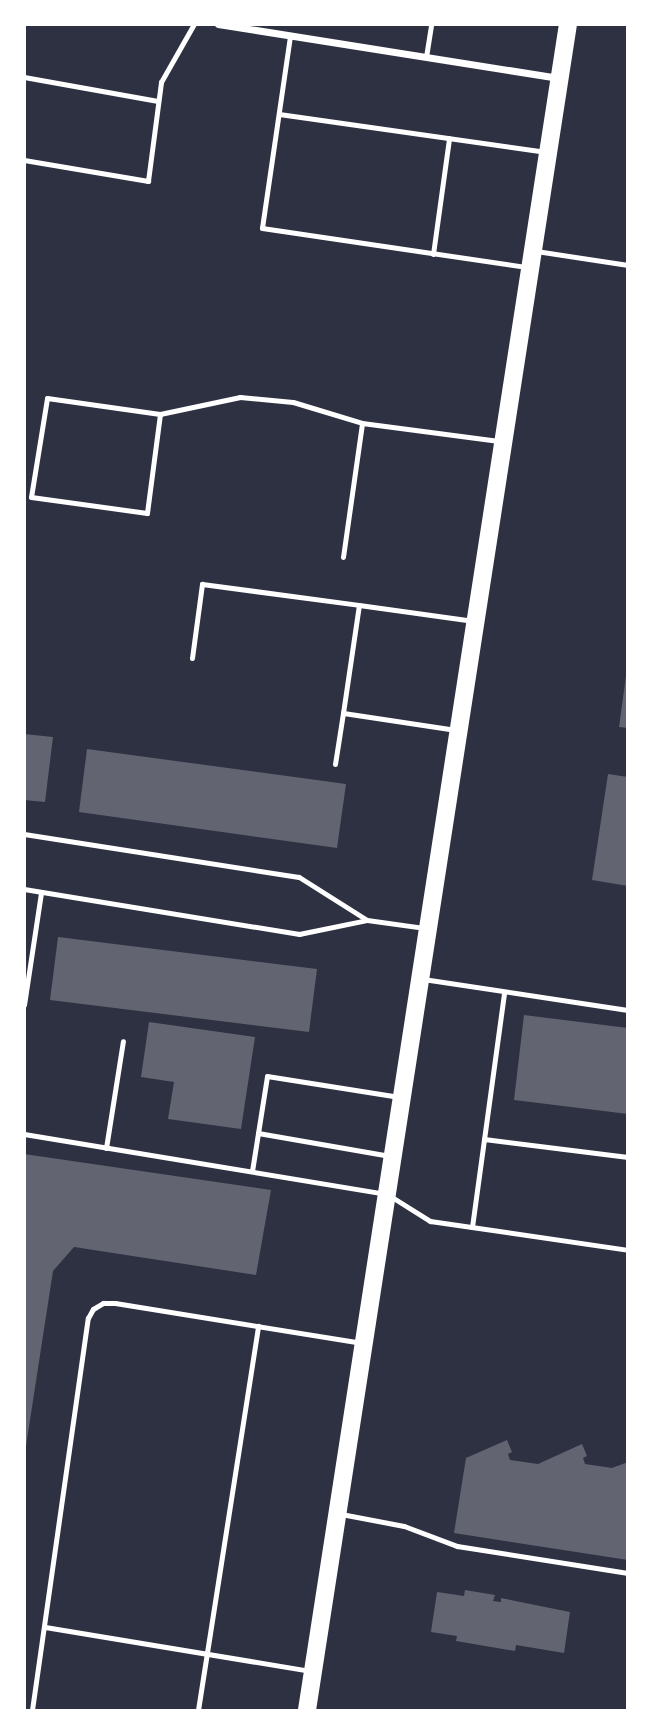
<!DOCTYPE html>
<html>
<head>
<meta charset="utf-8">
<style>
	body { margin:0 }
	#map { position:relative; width:652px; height:1735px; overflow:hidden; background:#2d3142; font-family:"Titillium Web",sans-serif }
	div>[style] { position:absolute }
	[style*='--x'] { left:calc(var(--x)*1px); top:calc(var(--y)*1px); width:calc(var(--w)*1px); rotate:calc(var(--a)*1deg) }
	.building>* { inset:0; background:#626471 }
	.service>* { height:5px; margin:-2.5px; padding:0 2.5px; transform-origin:2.5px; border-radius:2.5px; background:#fff }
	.minor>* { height:7px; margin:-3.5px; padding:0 3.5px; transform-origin:3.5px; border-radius:3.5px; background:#fff }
	.primary>* { height:18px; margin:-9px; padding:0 9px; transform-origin:9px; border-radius:9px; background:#fff }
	span { translate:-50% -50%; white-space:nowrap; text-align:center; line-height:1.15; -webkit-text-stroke:5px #fff; paint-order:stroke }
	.frame { position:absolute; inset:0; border:26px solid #fff; pointer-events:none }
</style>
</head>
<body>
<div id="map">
	<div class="building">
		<i style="clip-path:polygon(626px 676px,628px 676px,628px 728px,619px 727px)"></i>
		<i style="clip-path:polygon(24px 734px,53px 737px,45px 802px,24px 800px)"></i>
		<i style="clip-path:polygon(87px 749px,346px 784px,337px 848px,79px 812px)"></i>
		<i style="clip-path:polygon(608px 774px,628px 777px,628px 886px,592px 880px)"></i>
		<i style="clip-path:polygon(58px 937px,317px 969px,309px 1032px,50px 1000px)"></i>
		<i style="clip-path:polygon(524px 1015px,628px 1028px,628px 1114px,514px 1100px)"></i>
		<i style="clip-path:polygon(149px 1022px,255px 1037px,241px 1129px,168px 1119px,174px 1082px,141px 1077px)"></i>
		<i style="clip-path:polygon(24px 1154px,271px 1190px,256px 1275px,74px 1247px,53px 1271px,26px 1446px)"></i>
		<i style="clip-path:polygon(507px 1440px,512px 1452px,508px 1454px,510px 1460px,538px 1464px,582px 1444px,587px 1456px,583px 1458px,585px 1464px,612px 1468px,628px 1462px,628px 1560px,454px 1533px,466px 1458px)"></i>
		<i style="clip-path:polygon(465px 1590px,495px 1595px,493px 1601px,501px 1602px,501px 1598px,570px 1612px,564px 1653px,516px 1645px,515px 1651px,456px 1641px,457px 1636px,431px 1632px,437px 1592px,464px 1596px)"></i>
	</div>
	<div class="service">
		<i style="--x:290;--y:36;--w:194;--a:98.3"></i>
		<i style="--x:262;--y:228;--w:268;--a:8.4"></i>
		<i style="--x:426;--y:57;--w:33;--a:-81"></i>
		<i style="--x:24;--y:77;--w:136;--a:10.2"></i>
		<i style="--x:279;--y:114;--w:270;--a:8.1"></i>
		<i style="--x:24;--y:160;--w:126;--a:9.6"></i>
		<i style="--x:148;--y:181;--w:100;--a:-82.5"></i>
		<i style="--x:161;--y:82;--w:67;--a:-60.4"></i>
		<i style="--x:536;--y:251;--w:93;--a:8.7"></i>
		<i style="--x:433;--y:254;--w:117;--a:-82.1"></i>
		<i style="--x:160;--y:414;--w:100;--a:97.5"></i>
		<i style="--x:147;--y:513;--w:117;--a:-172.1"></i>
		<i style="--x:31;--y:497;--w:100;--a:-80.8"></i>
		<i style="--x:47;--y:398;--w:114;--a:8.1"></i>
		<i style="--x:160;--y:414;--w:82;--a:-12"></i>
		<i style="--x:240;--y:397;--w:53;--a:5.4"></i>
		<i style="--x:293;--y:402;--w:72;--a:16.9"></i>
		<i style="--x:343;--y:557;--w:135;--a:-81.9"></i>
		<i style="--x:362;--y:423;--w:138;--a:7.5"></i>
		<i style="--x:192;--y:658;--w:75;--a:-82.3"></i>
		<i style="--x:202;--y:584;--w:158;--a:7.6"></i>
		<i style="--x:456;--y:730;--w:114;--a:-171.4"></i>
		<i style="--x:343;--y:713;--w:109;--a:-81.6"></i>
		<i style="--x:359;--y:605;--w:116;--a:7.9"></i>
		<i style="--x:335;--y:764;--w:52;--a:-81.1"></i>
		<i style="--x:24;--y:834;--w:278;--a:8.9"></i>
		<i style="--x:299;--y:877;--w:80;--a:32.3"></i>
		<i style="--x:24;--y:889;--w:279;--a:9.3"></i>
		<i style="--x:299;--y:934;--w:69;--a:-11.6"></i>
		<i style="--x:367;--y:920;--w:59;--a:7.9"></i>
		<i style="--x:423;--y:979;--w:207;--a:8.6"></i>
		<i style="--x:24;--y:1005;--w:114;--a:-81.4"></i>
		<i style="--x:258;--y:1133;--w:134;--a:9.9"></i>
		<i style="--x:24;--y:1134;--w:368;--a:9.4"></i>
		<i style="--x:387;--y:1194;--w:51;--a:32.1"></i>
		<i style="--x:430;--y:1221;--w:200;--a:8.3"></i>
		<i style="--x:484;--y:1139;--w:145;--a:7.1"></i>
		<i style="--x:106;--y:1148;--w:108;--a:-81"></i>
		<i style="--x:252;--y:1171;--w:96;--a:-81"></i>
		<i style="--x:267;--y:1076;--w:134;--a:9"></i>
		<i style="--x:472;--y:1227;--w:237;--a:-82.2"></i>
		<i style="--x:341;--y:1514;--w:64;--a:10.8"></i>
		<i style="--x:404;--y:1526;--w:57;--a:20.7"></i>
		<i style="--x:457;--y:1546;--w:173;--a:9"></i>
		<i style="--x:45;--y:1627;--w:270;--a:9.4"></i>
		<i style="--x:32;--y:1710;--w:396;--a:-81.9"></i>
		<i style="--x:88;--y:1318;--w:10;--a:-61"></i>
		<i style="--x:93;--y:1309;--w:12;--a:-31"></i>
		<i style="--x:103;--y:1303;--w:12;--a:0"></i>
		<i style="--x:115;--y:1303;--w:249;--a:9.2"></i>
		<i style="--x:198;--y:1710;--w:389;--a:-81.1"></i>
	</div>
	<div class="minor">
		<i style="--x:218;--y:24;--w:345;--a:9"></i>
	</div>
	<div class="primary">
		<i style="--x:307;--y:1710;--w:1706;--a:-81.2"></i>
	</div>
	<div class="frame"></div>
</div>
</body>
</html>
